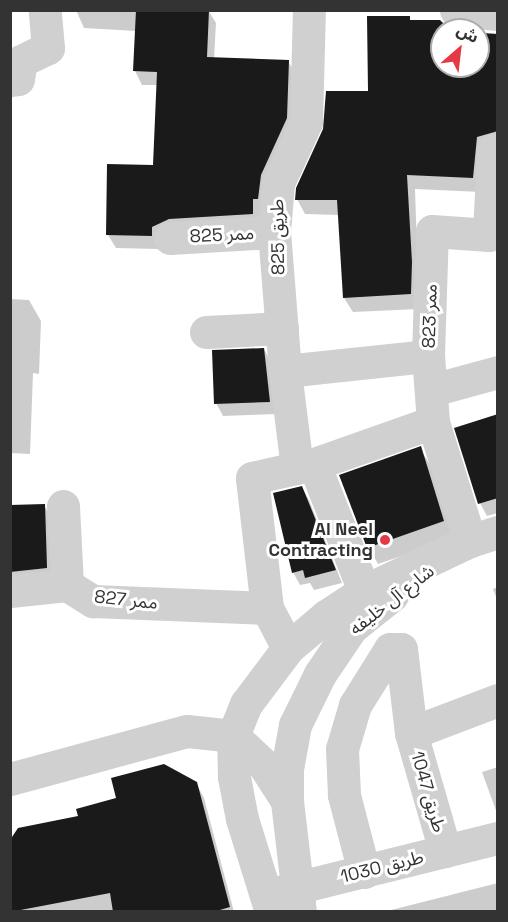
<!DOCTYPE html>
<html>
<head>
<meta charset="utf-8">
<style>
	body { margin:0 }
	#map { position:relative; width:508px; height:922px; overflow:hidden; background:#fff; font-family:"Space Grotesk","Noto Sans Arabic",sans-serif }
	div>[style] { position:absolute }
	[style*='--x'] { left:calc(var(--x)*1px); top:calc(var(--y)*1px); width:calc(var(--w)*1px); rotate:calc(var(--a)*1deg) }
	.shadow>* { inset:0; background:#0003 }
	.building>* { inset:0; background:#1a1a1a }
	.minor>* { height:33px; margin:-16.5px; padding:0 16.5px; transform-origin:16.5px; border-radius:16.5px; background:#d0d0d0 }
	.dots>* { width:16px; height:16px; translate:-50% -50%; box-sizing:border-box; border:3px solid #fff; border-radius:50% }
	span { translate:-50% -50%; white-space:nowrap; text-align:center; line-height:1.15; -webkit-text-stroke:6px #fff; paint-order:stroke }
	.street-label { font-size:18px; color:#333 }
	.poi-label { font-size:18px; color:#333; font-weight:700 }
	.right { translate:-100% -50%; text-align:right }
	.frame { position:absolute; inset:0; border:12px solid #333; pointer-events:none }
	.north { position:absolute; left:430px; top:18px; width:60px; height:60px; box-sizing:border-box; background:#fff; border:2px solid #adadad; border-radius:50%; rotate:28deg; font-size:16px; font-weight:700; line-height:24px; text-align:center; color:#333 }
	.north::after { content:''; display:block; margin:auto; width:21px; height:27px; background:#e63946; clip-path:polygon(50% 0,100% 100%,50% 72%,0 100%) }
</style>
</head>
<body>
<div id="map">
	<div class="shadow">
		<i style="clip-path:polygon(76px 10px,208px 10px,216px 23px,214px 59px,288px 61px,296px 75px,294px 132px,259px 228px,158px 249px,116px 248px,108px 235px,109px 165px,154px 166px,158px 85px,142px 85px,135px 71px,136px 31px,84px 28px)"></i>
		<i style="clip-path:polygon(409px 17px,411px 22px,440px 21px,454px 30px,442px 30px,442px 66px,478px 66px,478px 32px,498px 34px,498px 147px,481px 192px,415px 189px,419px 309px,353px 312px,344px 298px,340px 215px,305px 214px,297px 199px,369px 93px)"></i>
		<i style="clip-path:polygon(10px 299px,29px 300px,41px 321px,39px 374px,33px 373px,30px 454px,10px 453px)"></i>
		<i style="clip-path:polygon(264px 349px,271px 362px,276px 414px,223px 416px,216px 403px)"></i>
		<i style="clip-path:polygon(498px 415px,498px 513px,487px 516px,480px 503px)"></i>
		<i style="clip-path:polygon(420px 448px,430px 465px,453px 538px,378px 564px,369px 548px,341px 476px)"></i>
		<i style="clip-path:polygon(302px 488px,309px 500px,342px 583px,314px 590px,310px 583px,300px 585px,293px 572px)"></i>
		<i style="clip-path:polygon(44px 505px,55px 524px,57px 587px,10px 591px,10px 507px)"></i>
		<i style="clip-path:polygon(498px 587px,498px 602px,493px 589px)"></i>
		<i style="clip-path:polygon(498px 767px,498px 816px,482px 772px)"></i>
		<i style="clip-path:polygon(196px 783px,204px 798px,234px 912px,10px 912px,80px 817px)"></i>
		<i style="clip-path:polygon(498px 883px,498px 912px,392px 912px,391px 910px)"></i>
	</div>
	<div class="building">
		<i style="clip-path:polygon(136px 10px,209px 10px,207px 57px,289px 60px,287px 118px,261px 175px,258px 199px,253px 199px,253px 214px,169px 219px,152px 227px,152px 236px,106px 235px,107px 164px,153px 165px,157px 72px,133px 71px)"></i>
		<i style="clip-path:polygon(367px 16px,410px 16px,410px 20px,440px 20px,446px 26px,468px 30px,442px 30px,442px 66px,478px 66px,478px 33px,498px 34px,498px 131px,477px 137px,473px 178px,407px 175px,412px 262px,411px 294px,343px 298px,337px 200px,295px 200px,296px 188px,323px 129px,326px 91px,368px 91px)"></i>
		<i style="clip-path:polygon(264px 348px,270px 402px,214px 404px,212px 350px)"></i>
		<i style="clip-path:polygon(498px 414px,498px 498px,478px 504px,454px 428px)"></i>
		<i style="clip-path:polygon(421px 446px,444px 521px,367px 548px,339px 475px)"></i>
		<i style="clip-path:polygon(302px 486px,336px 570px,305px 578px,303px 570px,292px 573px,273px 493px)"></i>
		<i style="clip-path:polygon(45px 504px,47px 568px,10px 572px,10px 505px)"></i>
		<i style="clip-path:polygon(164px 764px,197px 782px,230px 907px,213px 912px,113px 912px,110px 893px,10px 912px,10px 840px,18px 828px,78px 816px,76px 809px,116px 798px,111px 778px)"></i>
	</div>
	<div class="minor">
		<i style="--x:456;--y:10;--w:42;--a:5.4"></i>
		<i style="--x:10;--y:80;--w:8;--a:-7"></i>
		<i style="--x:18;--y:79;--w:18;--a:-81"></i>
		<i style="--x:21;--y:61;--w:30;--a:-26"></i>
		<i style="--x:48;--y:48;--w:38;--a:-95"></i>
		<i style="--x:170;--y:238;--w:104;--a:-3.3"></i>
		<i style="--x:206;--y:332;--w:76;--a:-3"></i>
		<i style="--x:285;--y:371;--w:144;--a:-6"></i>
		<i style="--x:432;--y:390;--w:68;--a:-15.3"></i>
		<i style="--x:314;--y:464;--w:136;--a:68.5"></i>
		<i style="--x:297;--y:468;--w:98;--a:-97.1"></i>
		<i style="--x:285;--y:371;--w:139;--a:-94.5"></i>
		<i style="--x:274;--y:232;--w:49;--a:-85.3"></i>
		<i style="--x:278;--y:183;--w:67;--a:-65.3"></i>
		<i style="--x:306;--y:122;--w:111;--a:-88.5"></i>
		<i style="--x:63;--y:506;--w:79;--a:87.1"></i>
		<i style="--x:67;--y:585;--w:31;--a:32"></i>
		<i style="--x:93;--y:601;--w:174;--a:2.3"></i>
		<i style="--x:470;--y:541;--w:125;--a:-107.3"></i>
		<i style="--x:433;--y:422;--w:66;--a:-94.3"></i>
		<i style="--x:428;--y:356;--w:125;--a:-88.2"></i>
		<i style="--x:432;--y:231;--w:57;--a:4"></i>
		<i style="--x:489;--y:235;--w:85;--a:-87.3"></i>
		<i style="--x:493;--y:150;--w:5;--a:0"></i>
		<i style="--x:10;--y:591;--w:57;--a:-6"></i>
		<i style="--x:288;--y:648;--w:45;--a:-117.7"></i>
		<i style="--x:267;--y:608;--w:131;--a:-96.6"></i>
		<i style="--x:252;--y:478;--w:64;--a:-12.7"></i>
		<i style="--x:314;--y:464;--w:126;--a:-19.4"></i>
		<i style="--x:411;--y:733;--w:93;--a:-20.8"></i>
		<i style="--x:233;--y:736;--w:42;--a:43.1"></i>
		<i style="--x:264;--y:765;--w:43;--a:57.4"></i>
		<i style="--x:10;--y:779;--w:183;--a:-15.2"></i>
		<i style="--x:187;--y:731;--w:46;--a:6.2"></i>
		<i style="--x:364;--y:872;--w:80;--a:-104.6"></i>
		<i style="--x:344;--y:795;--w:46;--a:-92.5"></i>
		<i style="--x:342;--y:749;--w:46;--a:-73.5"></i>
		<i style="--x:355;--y:705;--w:66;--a:-58"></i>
		<i style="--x:390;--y:649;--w:11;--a:0"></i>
		<i style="--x:401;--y:649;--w:85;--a:83.2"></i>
		<i style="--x:411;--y:733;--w:123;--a:73.9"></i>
		<i style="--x:275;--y:893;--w:230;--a:-13.9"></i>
		<i style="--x:271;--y:912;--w:97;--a:-107.3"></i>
		<i style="--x:242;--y:819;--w:43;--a:-100.8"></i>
		<i style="--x:234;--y:777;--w:41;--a:-91.4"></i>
		<i style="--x:233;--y:736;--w:35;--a:-68"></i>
		<i style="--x:246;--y:704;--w:70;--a:-53.1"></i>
		<i style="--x:288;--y:648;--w:50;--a:-40.1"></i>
		<i style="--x:326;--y:616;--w:45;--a:-33.3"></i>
		<i style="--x:364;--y:591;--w:117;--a:-25.3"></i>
		<i style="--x:470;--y:541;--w:29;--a:-18"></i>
		<i style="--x:300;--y:912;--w:112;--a:-96.7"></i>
		<i style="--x:287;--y:801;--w:32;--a:-90"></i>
		<i style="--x:287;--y:769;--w:45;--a:-79.7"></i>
		<i style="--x:295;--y:725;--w:57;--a:-63.9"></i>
		<i style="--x:320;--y:674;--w:55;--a:-56"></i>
		<i style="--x:351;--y:628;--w:53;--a:-38.8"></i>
	</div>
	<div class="dots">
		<i style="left:385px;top:540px;background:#e63946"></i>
	</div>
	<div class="street-label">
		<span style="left:222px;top:235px;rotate:-3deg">ممر 825</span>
		<span style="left:278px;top:237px;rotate:-91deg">طريق 825</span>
		<span style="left:430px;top:316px;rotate:-88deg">ممر 823</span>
		<span style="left:126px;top:600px;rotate:6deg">ممر 827</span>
		<span style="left:392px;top:600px;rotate:-38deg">شارع آل خليفه</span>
		<span style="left:428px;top:792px;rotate:74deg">طريق 1047</span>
		<span style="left:382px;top:867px;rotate:-14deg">طريق 1030</span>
	</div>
	<div class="poi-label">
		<span class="right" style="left:373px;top:540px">Al Neel<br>Contracting</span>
	</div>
	<div class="frame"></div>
	<div class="north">ش</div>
</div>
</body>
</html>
